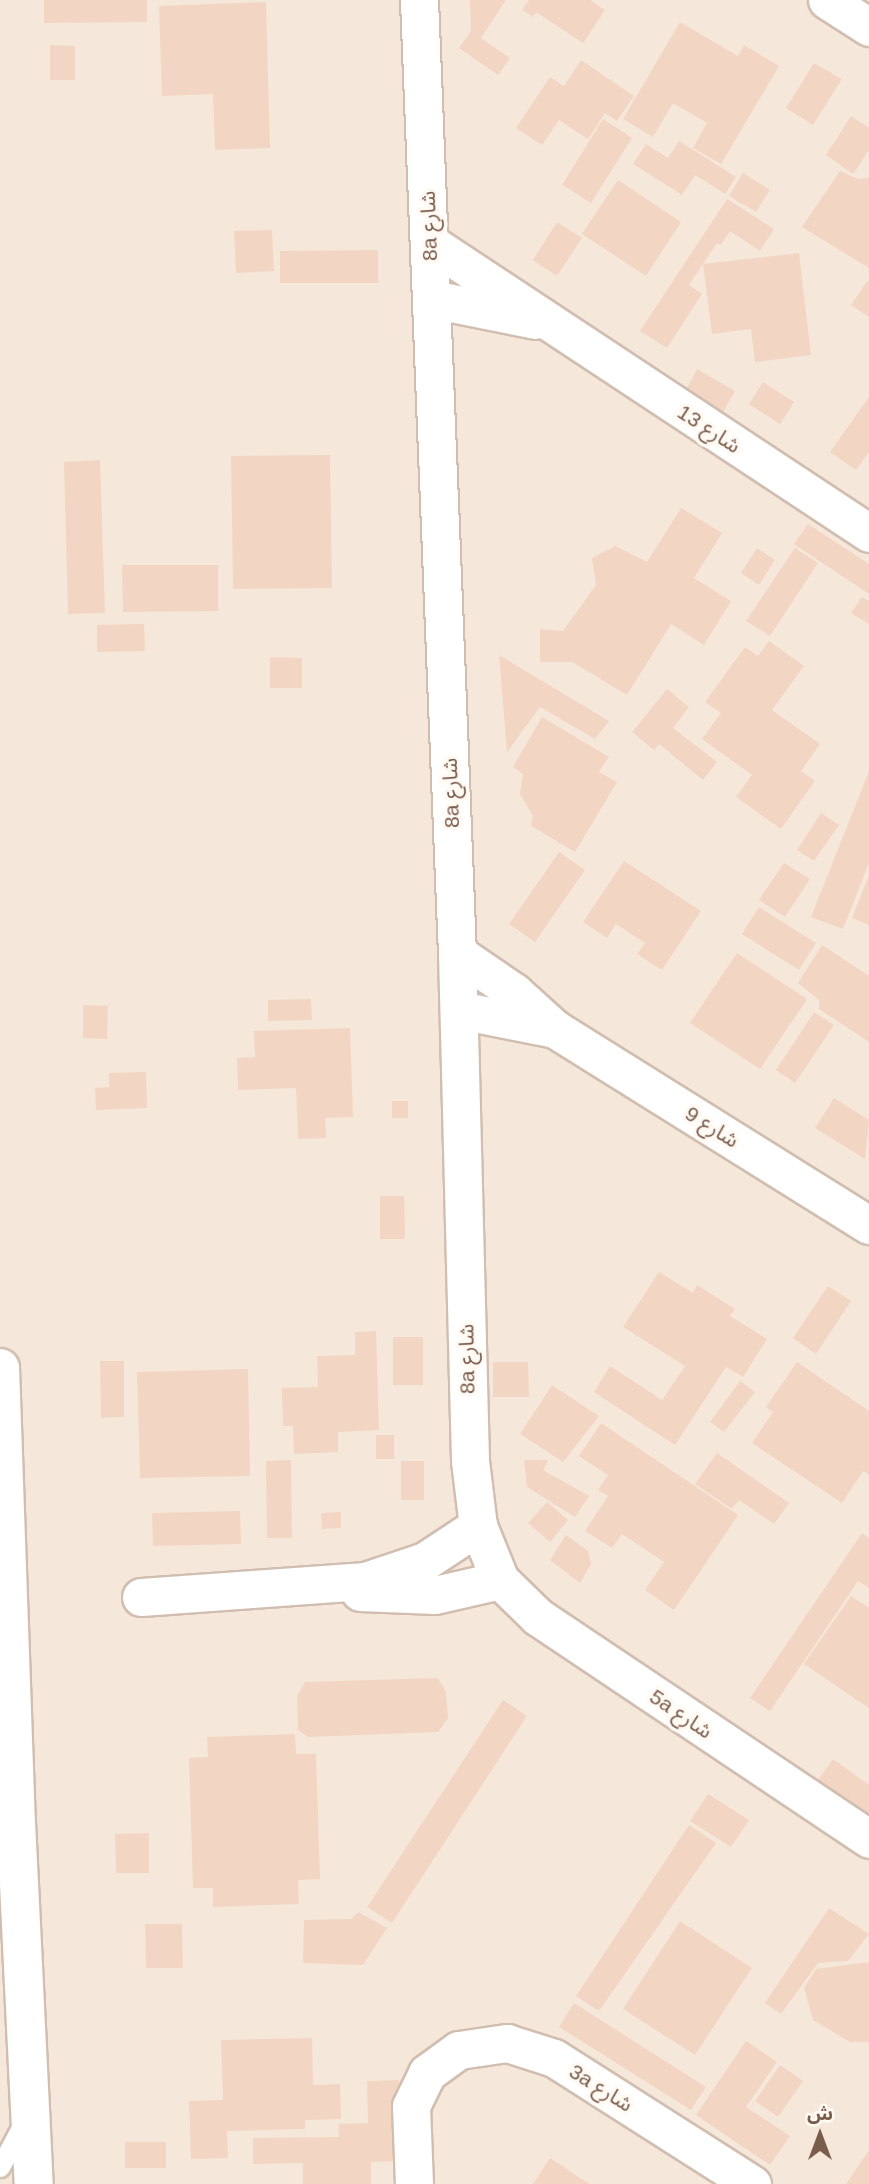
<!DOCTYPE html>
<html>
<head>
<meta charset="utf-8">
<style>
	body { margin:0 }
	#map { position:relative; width:869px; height:2184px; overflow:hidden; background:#fdf6ec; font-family:Helvetica,"Noto Sans Arabic",sans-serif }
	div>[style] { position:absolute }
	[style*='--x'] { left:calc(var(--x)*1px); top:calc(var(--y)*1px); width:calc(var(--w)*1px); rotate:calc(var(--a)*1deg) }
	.residential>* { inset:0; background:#f5e8da }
	.building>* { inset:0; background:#f3d5c3 }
	.roads { filter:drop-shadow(2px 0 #d1beb0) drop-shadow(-2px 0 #d1beb0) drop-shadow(0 2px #d1beb0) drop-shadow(0 -2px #d1beb0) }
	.lane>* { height:19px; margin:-9.5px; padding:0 9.5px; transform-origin:9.5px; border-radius:9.5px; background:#fff }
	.street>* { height:37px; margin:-18.5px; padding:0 18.5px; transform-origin:18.5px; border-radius:18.5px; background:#fff }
	.secondary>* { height:38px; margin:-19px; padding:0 19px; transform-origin:19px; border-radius:19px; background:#fff }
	span { translate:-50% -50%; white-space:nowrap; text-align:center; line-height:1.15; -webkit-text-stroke:7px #fffaf3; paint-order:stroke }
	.street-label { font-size:21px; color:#7a5c4d }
	.north { position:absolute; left:785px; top:2100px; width:70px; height:70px; -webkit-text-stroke:5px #fffaf3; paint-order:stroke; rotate:0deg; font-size:19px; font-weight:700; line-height:28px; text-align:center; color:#7a5c4d }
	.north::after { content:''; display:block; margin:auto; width:24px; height:32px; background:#7a5c4d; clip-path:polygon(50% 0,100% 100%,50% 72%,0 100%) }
</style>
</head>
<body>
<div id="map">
	<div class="residential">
		<i style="clip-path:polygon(0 0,869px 0,869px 2184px,0 2184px)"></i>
	</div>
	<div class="building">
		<i style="clip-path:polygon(44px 0,147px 0,147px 22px,44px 23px)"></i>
		<i style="clip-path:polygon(470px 0,506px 0,481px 38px,510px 58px,498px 75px,459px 48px,471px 31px)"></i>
		<i style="clip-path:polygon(529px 0,590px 0,605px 10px,583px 43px,536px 12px,533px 17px,522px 10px)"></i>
		<i style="clip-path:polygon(266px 2px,270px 148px,215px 150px,213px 94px,162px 96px,159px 6px)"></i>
		<i style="clip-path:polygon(680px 22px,738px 56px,744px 45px,779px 66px,721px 164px,693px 148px,707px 123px,673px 103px,653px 137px,623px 119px)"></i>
		<i style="clip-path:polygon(50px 45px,75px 46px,75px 80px,50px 80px)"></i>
		<i style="clip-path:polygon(581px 60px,634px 96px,617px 121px,605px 113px,588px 139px,559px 120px,542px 145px,516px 128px,550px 77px,564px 86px)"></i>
		<i style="clip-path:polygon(814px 63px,842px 79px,813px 125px,786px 108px)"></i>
		<i style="clip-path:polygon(851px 116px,869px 128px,869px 150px,853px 174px,826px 155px)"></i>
		<i style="clip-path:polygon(603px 119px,632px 138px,591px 203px,562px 185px)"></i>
		<i style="clip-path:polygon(679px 141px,736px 177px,725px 194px,695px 175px,682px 195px,633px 164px,646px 144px,668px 158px)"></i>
		<i style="clip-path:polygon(840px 171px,858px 179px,869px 178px,869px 268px,802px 227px)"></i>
		<i style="clip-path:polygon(743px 173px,770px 190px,756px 212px,729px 196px)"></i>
		<i style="clip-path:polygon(618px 180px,681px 222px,646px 276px,582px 234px)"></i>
		<i style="clip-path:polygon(727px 199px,774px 229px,760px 251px,730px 231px,721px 245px,717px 243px,689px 285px,702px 294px,667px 348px,640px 331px)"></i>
		<i style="clip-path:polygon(557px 222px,582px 238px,557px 276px,533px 260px)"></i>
		<i style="clip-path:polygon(272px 230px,274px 271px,236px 273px,234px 231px)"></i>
		<i style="clip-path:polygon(378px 250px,378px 283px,280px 283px,280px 251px)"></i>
		<i style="clip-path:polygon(799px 253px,811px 355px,755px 362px,751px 329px,712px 334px,703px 264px)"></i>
		<i style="clip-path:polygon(867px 281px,869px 282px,869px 317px,851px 305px)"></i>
		<i style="clip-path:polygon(697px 369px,735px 391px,722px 414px,685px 392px)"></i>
		<i style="clip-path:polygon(763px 382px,794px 402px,780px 424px,749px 404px)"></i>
		<i style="clip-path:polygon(869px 397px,869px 452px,856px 470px,830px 452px)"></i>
		<i style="clip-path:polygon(330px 455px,332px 588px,233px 589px,231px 456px)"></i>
		<i style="clip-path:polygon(100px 460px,105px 613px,68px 614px,64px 462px)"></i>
		<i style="clip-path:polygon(681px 508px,722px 533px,694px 578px,731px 601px,704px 645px,671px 624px,627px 695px,572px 662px,540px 662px,540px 629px,563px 631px,596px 585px,592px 558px,615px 546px,647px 562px)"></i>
		<i style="clip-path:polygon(808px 524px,869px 564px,869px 594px,794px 544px)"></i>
		<i style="clip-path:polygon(757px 548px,775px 560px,759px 585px,741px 573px)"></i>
		<i style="clip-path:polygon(795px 548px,818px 563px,770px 636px,746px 621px)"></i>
		<i style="clip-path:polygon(122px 565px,218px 565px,218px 611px,123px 612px)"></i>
		<i style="clip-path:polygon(862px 597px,869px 601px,869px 624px,851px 613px)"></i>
		<i style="clip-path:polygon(144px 624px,145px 651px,97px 652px,97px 625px)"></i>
		<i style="clip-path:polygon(769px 641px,804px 666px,772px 710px,820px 744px,801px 771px,815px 781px,781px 829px,736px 797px,752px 775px,702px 739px,721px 713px,705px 702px,745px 647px,758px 656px)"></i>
		<i style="clip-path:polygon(499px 655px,609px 721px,595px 739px,540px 707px,507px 752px)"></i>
		<i style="clip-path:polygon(270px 657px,302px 658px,302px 688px,270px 688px)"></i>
		<i style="clip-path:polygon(667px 689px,689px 707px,673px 728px,717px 762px,703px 780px,659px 744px,654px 750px,632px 732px)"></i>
		<i style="clip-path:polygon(542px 717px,609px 757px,599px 772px,617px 782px,575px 852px,531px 826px,533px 816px,520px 794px,523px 774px,513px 767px)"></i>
		<i style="clip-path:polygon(869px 771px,869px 863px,843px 929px,811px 917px)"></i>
		<i style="clip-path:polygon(821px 813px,839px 825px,814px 861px,797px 850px)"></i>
		<i style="clip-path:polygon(559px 852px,585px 870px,535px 942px,509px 924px)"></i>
		<i style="clip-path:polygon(624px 861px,701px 911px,662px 970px,637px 954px,645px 943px,616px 924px,607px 938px,583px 922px)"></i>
		<i style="clip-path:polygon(784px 863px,810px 879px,785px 917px,759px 900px)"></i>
		<i style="clip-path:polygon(869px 875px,869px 925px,852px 918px)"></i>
		<i style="clip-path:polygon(759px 907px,816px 943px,799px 970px,742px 934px)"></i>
		<i style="clip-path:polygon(822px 945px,869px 976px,869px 1042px,819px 1009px,819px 1000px,798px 983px)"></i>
		<i style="clip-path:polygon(737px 953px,807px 999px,760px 1069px,690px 1023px)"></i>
		<i style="clip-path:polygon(311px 999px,312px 1020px,268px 1021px,268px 1000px)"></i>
		<i style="clip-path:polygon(83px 1005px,108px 1006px,107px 1039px,83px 1038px)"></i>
		<i style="clip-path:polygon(814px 1012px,834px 1025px,795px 1083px,776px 1070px)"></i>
		<i style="clip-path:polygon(350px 1028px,353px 1117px,325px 1118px,326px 1138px,298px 1139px,296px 1088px,238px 1090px,237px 1058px,255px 1057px,254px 1031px)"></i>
		<i style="clip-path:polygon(146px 1072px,147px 1108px,96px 1110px,95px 1088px,109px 1087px,109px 1073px)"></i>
		<i style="clip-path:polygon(834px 1098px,869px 1120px,865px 1159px,815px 1128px)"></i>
		<i style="clip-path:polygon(392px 1101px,408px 1101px,408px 1118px,392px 1118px)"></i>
		<i style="clip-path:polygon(380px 1196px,404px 1196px,405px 1239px,380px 1239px)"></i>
		<i style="clip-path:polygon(659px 1272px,693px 1293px,697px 1285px,735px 1309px,730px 1316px,767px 1339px,743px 1377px,726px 1367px,675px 1445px,594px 1392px,610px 1366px,662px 1400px,685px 1366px,623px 1327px)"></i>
		<i style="clip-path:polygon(828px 1286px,851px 1301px,816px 1354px,793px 1338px)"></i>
		<i style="clip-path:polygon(376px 1331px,379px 1430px,338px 1432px,338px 1452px,294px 1454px,293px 1426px,283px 1426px,282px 1388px,318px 1387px,317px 1356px,355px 1355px,355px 1332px)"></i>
		<i style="clip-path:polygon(393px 1337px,423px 1337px,423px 1385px,393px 1385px)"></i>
		<i style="clip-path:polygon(100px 1361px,124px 1361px,124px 1417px,101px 1418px)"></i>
		<i style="clip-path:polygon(493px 1362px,528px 1362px,529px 1397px,493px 1397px)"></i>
		<i style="clip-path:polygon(797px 1362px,869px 1411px,869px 1475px,863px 1471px,842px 1503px,752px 1443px,773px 1412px,766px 1407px)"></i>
		<i style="clip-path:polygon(248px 1369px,250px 1476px,140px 1478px,137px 1372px)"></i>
		<i style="clip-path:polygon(740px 1381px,755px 1392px,724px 1432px,710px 1422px)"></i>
		<i style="clip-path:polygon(552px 1385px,599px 1416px,563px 1462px,520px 1434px)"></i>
		<i style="clip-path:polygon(601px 1423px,738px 1515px,674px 1610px,645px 1590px,664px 1562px,622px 1534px,612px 1548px,585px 1531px,608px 1496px,598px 1490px,608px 1475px,579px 1456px)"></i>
		<i style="clip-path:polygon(376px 1435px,394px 1435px,394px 1459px,376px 1459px)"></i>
		<i style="clip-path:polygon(717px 1453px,789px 1503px,774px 1524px,739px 1500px,732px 1509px,695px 1484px)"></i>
		<i style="clip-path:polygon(291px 1460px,292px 1538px,267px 1538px,266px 1461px)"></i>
		<i style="clip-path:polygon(524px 1460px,548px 1460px,543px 1470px,589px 1496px,575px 1517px,527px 1487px)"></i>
		<i style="clip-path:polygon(401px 1461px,424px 1461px,424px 1500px,401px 1500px)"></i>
		<i style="clip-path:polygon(547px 1502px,568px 1520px,550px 1542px,528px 1523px)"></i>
		<i style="clip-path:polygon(240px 1511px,241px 1544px,153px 1546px,152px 1513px)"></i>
		<i style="clip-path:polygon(341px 1512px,341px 1528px,322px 1529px,321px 1513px)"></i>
		<i style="clip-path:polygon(862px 1533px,869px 1538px,869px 1588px,858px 1581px,770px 1711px,750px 1698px)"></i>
		<i style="clip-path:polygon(566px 1535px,588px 1551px,591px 1564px,580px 1583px,550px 1560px)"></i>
		<i style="clip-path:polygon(851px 1596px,869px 1608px,869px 1708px,804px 1664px)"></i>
		<i style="clip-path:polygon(438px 1678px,446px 1692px,448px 1718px,438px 1732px,308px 1737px,298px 1730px,297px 1696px,305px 1682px)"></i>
		<i style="clip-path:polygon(503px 1700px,527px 1716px,392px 1923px,367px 1907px)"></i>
		<i style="clip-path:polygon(295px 1734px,296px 1754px,316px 1754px,320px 1879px,298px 1880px,299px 1904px,213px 1907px,213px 1888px,193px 1888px,189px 1758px,208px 1757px,207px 1737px)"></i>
		<i style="clip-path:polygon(833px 1759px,869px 1785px,869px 1816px,818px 1780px)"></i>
		<i style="clip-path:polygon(708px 1794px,749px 1820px,731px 1847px,690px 1821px)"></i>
		<i style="clip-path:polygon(689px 1825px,716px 1843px,599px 2011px,576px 1996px)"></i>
		<i style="clip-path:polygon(149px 1833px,149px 1873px,116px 1873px,115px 1834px)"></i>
		<i style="clip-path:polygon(829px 1908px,869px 1934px,848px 1961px,818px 1963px,781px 2014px,765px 2003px)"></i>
		<i style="clip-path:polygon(358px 1912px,387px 1928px,363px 1965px,303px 1963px,304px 1920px,351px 1919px)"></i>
		<i style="clip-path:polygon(680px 1921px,752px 1968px,695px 2055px,623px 2009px)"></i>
		<i style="clip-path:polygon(145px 1924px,182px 1924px,183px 1968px,146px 1968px)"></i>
		<i style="clip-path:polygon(869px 1962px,869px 2042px,850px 2042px,813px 2020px,804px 1988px,816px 1969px)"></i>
		<i style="clip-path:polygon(574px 2003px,706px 2087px,691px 2110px,559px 2027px)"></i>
		<i style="clip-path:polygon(312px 2038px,313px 2085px,340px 2084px,341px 2119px,305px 2120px,305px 2129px,227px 2131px,228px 2158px,191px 2159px,189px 2101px,223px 2100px,221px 2040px)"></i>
		<i style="clip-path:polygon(746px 2041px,777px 2062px,746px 2107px,790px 2136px,770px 2165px,696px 2115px)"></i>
		<i style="clip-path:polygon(780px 2065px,803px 2081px,778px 2117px,755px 2101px)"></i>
		<i style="clip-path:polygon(399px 2080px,401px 2161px,371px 2162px,371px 2184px,303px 2184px,303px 2163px,253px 2164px,253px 2138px,339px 2137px,338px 2124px,368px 2123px,367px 2081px)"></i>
		<i style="clip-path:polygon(125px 2142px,166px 2142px,166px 2168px,125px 2168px)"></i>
		<i style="clip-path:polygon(869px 2150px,869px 2184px,846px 2184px)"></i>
		<i style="clip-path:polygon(550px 2158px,589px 2184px,533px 2184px)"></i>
	</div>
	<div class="roads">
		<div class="lane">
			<i style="--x:0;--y:2167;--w:51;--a:-61.9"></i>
		</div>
		<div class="street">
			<i style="--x:419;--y:0;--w:954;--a:87.72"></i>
			<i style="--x:457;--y:953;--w:508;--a:88.53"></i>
			<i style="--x:470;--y:1461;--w:65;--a:83"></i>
			<i style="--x:478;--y:1526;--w:58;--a:67.8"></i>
			<i style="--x:500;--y:1580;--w:53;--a:44.2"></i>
			<i style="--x:538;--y:1617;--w:399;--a:33.8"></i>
			<i style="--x:827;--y:0;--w:50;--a:32.7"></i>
			<i style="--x:430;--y:243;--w:526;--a:33.45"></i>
			<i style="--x:432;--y:299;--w:105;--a:11.5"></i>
			<i style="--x:457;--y:953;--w:69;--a:34.4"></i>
			<i style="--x:514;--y:992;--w:55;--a:42.1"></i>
			<i style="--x:555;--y:1029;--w:370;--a:32"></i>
			<i style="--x:459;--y:1010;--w:98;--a:11.2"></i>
			<i style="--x:360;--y:1592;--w:75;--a:2.3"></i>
			<i style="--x:435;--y:1595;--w:67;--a:-13"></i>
			<i style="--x:141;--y:1597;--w:225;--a:-4.1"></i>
			<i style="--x:365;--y:1581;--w:63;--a:-18.4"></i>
			<i style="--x:425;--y:1561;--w:64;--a:-33.4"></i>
			<i style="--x:414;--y:2184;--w:78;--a:-92.2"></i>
			<i style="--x:411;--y:2106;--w:37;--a:-64"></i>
			<i style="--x:427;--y:2073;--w:39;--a:-36"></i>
			<i style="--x:459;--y:2050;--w:49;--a:-8.3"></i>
			<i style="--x:507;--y:2043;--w:49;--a:17.7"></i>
			<i style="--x:554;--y:2058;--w:235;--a:32.5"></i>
		</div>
		<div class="secondary">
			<i style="--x:0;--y:1368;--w:434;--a:88"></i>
			<i style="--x:15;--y:1802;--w:382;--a:87.2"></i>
		</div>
	</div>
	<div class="street-label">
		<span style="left:429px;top:226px;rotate:-92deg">8a شارع</span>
		<span style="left:709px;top:429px;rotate:33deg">شارع 13</span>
		<span style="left:451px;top:793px;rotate:-92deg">8a شارع</span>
		<span style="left:712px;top:1127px;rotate:32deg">شارع 9</span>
		<span style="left:467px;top:1359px;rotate:-91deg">8a شارع</span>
		<span style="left:681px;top:1714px;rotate:34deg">5a شارع</span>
		<span style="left:601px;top:2088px;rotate:32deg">3a شارع</span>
	</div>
	<div class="north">ش</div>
</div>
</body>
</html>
